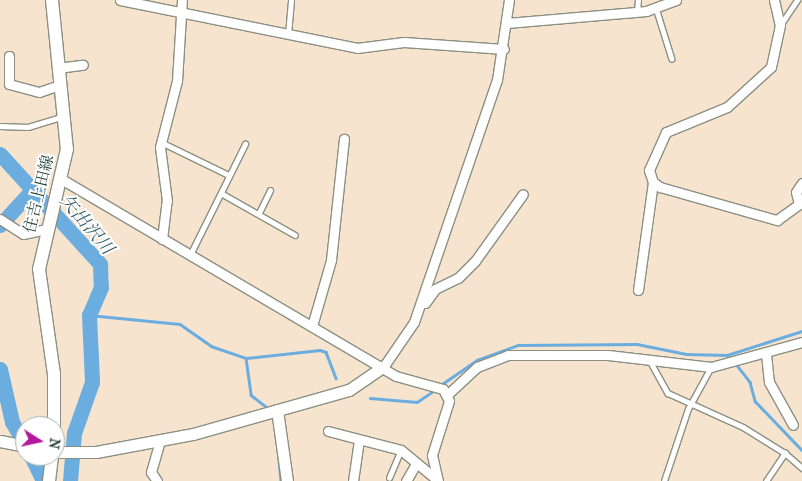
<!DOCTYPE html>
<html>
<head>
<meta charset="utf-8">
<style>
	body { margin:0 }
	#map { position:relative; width:802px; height:481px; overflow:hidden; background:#f7e4cf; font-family:"IM FELL French Canon","Noto Serif JP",serif }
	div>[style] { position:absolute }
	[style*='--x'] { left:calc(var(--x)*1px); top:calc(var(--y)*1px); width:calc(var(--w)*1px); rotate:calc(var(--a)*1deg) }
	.stream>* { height:2.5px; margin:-1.25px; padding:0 1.25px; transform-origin:1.25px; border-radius:1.25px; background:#6baddf }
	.river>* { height:15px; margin:-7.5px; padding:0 7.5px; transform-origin:7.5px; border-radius:7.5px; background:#6baddf }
	.roads { filter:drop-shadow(1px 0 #8b9082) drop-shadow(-1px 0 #8b9082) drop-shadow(0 1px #8b9082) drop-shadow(0 -1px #8b9082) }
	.service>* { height:4.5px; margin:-2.25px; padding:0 2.25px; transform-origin:2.25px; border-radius:2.25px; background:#fff }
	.minor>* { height:9px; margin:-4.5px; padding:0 4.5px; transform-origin:4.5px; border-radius:4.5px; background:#fff }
	.tertiary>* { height:11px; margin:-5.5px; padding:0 5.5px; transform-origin:5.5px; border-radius:5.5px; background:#fff }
	.secondary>* { height:12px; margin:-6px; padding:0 6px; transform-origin:6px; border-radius:6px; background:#fff }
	span { translate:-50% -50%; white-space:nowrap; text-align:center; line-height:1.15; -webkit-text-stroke:4px #fff; paint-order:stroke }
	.street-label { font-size:16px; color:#1f3d34 }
	.water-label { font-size:18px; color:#365f67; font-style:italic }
	.north { position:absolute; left:15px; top:416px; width:50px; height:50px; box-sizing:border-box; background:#fff; border:1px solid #a5b1ae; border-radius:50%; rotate:100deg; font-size:14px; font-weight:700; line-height:20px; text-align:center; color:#1f3d34 }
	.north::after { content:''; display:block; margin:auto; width:18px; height:22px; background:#b5179e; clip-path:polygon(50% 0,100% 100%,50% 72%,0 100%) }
</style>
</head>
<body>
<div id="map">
	<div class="stream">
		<i style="--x:89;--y:315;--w:91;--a:5.6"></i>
		<i style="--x:180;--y:324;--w:38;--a:35"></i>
		<i style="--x:211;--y:346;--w:37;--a:19"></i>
		<i style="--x:246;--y:358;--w:74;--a:-6.2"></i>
		<i style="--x:320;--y:350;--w:6;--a:18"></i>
		<i style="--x:326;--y:352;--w:28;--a:69"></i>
		<i style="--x:246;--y:358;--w:37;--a:82"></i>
		<i style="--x:251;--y:395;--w:23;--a:38"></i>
		<i style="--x:736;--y:364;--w:23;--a:52"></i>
		<i style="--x:750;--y:382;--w:20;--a:75"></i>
		<i style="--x:755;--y:401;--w:68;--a:46.2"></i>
		<i style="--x:439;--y:386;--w:46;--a:-34.4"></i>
		<i style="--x:477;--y:360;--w:44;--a:-20.1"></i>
		<i style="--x:518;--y:345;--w:119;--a:-0.5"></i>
		<i style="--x:637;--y:344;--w:50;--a:11.5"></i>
		<i style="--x:686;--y:354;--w:41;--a:1.4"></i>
		<i style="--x:727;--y:355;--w:79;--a:-17.7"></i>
		<i style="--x:370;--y:398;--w:47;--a:4.9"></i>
		<i style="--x:417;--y:402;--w:22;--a:-34"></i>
		<i style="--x:277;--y:438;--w:43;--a:84.7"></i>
	</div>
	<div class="river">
		<i style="--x:0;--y:154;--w:149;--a:47.7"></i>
		<i style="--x:100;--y:264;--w:23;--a:88"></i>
		<i style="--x:101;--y:287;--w:30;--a:113"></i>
		<i style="--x:89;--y:315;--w:67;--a:87.4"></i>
		<i style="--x:92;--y:382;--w:54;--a:109.4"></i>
		<i style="--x:74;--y:433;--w:48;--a:94.8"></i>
		<i style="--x:0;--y:225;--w:47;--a:-47.6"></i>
		<i style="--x:0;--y:369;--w:54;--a:77.2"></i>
		<i style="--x:12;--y:422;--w:26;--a:59"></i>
		<i style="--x:31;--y:456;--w:28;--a:64"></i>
	</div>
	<div class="roads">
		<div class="service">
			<i style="--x:656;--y:8;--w:53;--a:72.6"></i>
			<i style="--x:637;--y:11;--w:11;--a:-85"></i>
			<i style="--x:781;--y:24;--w:29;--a:-56"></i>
			<i style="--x:288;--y:35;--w:35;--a:-85"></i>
			<i style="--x:0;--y:126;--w:28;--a:2"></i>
			<i style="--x:28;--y:127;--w:37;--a:-17"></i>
			<i style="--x:161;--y:142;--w:76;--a:25.9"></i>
			<i style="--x:221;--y:193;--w:85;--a:29.6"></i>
			<i style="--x:259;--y:213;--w:25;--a:-64"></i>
			<i style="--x:190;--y:255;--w:124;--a:-63.6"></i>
			<i style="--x:649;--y:359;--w:39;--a:61"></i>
			<i style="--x:668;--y:393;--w:82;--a:24.4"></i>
			<i style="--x:743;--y:427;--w:49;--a:31.8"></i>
			<i style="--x:389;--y:478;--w:30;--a:-67"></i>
			<i style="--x:664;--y:481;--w:76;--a:-71.6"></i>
			<i style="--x:688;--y:409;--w:48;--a:-61.3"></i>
			<i style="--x:766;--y:481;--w:34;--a:-56"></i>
			<i style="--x:785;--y:453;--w:23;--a:41"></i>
		</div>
		<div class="minor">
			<i style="--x:120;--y:0;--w:242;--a:11.4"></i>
			<i style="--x:357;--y:48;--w:47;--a:-7.3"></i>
			<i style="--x:404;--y:42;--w:100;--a:4"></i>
			<i style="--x:774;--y:0;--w:26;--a:77"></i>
			<i style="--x:780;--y:25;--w:43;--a:102.1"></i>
			<i style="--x:771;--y:67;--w:59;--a:137.7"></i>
			<i style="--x:727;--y:107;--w:66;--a:157.7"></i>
			<i style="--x:666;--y:132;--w:42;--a:114.1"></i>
			<i style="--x:649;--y:170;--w:13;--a:72"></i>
			<i style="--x:653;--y:182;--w:9;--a:36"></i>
			<i style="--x:660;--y:187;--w:122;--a:15.8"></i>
			<i style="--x:777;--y:220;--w:31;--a:-36"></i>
			<i style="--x:507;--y:23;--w:140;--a:-4.9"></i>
			<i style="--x:646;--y:11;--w:32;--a:-20"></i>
			<i style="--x:9;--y:56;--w:28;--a:90"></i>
			<i style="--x:9;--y:84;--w:31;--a:15"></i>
			<i style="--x:39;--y:92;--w:21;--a:-19"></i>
			<i style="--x:57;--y:68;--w:26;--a:-7"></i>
			<i style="--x:63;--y:180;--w:386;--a:30.5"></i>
			<i style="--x:396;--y:376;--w:49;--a:15.5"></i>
			<i style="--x:443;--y:389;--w:13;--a:63"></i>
			<i style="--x:449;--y:401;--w:57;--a:107.5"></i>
			<i style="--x:432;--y:455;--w:27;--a:77"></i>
			<i style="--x:799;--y:204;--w:12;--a:-104"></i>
			<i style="--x:796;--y:192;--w:11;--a:-56"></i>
			<i style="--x:0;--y:219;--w:27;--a:33"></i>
			<i style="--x:23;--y:234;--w:24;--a:-12"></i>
			<i style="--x:162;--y:239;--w:38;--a:-83"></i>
			<i style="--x:167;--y:201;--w:54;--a:-97.4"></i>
			<i style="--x:160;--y:147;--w:68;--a:-75.6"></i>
			<i style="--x:177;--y:81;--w:81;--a:-86.5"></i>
			<i style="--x:638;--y:290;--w:109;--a:-82.1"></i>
			<i style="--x:425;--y:303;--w:17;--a:-54"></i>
			<i style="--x:435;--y:289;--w:25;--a:-26"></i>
			<i style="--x:458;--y:278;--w:24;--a:-45"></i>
			<i style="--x:475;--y:261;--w:82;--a:-54.4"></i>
			<i style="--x:312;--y:326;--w:69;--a:-73.9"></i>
			<i style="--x:331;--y:260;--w:122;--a:-83.9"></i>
			<i style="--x:766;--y:354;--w:28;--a:84"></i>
			<i style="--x:769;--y:382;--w:49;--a:60.8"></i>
			<i style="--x:384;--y:366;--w:53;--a:-55.7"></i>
			<i style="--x:414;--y:322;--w:256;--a:-71.1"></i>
			<i style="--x:497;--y:80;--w:81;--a:-81.5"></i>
			<i style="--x:448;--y:394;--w:40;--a:-43"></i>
			<i style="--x:477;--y:367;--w:33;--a:-21"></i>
			<i style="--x:508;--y:355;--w:100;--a:0"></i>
			<i style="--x:608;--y:355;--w:104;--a:6.6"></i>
			<i style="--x:711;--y:367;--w:94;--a:-15.4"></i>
			<i style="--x:328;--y:431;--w:75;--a:14.6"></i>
			<i style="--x:401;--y:450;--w:45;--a:39.6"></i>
			<i style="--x:157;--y:481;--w:11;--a:-124"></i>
			<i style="--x:151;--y:472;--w:33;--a:-74"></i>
			<i style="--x:353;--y:481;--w:41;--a:-81.7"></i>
			<i style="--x:406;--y:481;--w:20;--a:-60"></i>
		</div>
		<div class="tertiary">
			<i style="--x:277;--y:410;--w:72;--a:82"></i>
			<i style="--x:0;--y:441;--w:25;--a:11"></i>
			<i style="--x:55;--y:452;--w:41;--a:0"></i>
			<i style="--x:96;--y:452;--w:99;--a:-10.5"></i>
			<i style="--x:193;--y:434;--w:162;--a:-15.8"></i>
			<i style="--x:349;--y:390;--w:42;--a:-34.4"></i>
		</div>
		<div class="secondary">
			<i style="--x:52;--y:0;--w:150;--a:84.3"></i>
			<i style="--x:67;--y:149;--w:123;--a:103.1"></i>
			<i style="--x:39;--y:269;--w:106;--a:81.9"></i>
			<i style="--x:54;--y:374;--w:52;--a:90"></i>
			<i style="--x:49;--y:481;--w:25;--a:-83"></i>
		</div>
	</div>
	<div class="street-label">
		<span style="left:39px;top:194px;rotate:-76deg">住吉上田線</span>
	</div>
	<div class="water-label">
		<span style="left:86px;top:225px;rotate:50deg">矢出沢川</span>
	</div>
	<div class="north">N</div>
</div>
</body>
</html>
